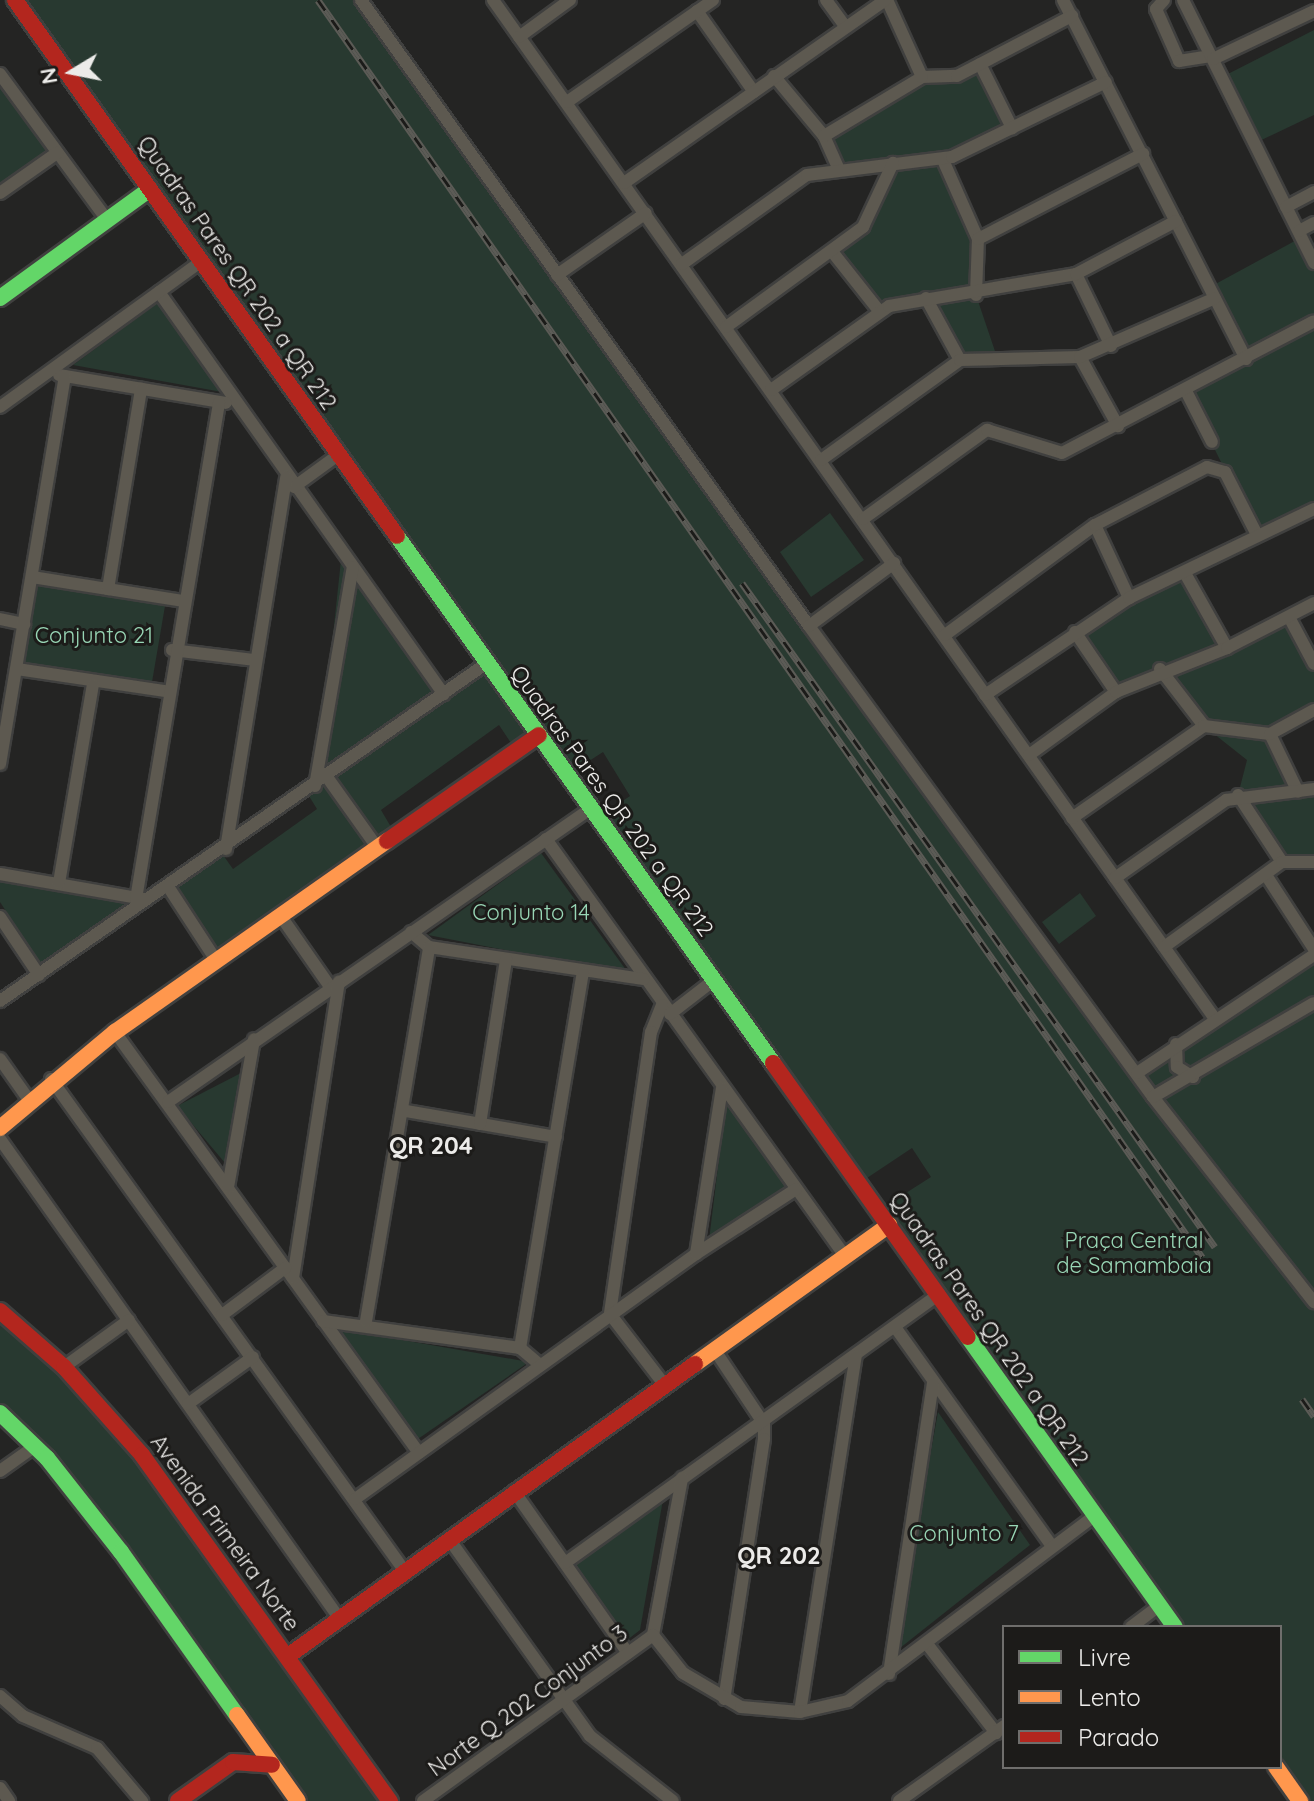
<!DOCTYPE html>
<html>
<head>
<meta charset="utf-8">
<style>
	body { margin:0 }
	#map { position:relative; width:1314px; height:1801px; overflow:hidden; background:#242423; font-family:Quicksand,sans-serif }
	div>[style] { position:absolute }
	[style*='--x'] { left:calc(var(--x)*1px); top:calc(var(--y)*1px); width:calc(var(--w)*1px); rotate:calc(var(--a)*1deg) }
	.green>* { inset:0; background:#283930 }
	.roads { filter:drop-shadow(2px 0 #40403f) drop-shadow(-2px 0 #40403f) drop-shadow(0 2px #40403f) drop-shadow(0 -2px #40403f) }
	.street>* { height:12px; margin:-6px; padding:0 6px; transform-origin:6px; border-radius:6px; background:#5d5950 }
	.fast>* { height:16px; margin:-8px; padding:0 8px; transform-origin:8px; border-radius:8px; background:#63d668 }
	.slow>* { height:16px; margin:-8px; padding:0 8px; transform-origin:8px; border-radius:8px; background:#ff974d }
	.jam>* { height:16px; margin:-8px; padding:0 8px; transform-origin:8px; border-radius:8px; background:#b3261e }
	.rail>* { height:7px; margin-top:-3.5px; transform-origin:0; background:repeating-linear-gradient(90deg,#1c1b19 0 12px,#5c5b56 0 24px); box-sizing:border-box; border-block:2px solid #5c5b56 }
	span { translate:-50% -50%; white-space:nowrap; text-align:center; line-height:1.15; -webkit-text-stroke:6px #1c1b19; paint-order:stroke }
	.street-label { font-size:22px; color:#ecebe9 }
	.park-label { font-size:22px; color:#98d6b5 }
	.neighbourhood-label { font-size:24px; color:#ecebe9; font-weight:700 }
	.legend { position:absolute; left:1002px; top:1625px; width:280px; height:144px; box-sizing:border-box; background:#1c1b19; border:2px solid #6f6e6c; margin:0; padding:10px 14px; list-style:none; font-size:24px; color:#ecebe9 }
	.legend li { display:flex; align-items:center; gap:16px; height:40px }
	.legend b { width:40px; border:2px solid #6f6e6c }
	.north { position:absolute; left:32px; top:32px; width:80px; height:80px; -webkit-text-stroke:6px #1c1b19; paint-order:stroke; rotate:260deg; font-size:22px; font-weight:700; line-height:32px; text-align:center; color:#ecebe9 }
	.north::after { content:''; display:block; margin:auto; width:28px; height:36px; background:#ecebe9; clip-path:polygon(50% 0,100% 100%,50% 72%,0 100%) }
</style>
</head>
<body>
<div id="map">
	<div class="green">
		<i style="clip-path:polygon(21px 0,361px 0,1136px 1072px,1314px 955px,1314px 1801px,1297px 1801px,1280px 1767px,1280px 1627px,1172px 1627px,887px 1205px,931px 1177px,912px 1148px,867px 1178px,599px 817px,630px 796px,603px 752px,569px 774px)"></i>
		<i style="clip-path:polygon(1314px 30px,1314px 115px,1255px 143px,1222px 77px)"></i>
		<i style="clip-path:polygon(980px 64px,1012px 128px,943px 160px,978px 239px,976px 295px,999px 363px,960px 360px,926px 298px,880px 312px,834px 254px,863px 227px,893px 163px,838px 168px,824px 136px,929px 79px)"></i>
		<i style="clip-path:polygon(0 79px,51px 149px,0 186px)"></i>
		<i style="clip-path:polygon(1302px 237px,1314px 263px,1314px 505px,1255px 531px,1186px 391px,1246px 359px,1210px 287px)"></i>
		<i style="clip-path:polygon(159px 302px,222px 392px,73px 365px)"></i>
		<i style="clip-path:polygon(830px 513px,864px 560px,811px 597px,780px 552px)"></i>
		<i style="clip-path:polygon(341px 560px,434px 692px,337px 762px,479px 665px,527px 732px,511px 743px,499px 725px,381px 810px,391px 827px,368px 842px,318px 776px)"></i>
		<i style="clip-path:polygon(1186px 575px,1227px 648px,1289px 617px,1314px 664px,1314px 710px,1271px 734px,1297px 793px,1314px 787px,1314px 862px,1282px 862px,1238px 795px,1247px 760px,1204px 726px,1160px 670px,1116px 692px,1075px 632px,1129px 598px)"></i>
		<i style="clip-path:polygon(37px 584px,165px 606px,151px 688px,24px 666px)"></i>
		<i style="clip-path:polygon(318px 777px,367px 843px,215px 955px,167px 883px,218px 848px,233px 869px,317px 809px,304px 788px)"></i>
		<i style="clip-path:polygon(541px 853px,629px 974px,428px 935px)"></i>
		<i style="clip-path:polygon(0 881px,136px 901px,41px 965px,0 902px)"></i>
		<i style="clip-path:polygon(1080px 893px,1096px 916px,1059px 944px,1042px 922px)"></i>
		<i style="clip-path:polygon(241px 1073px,225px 1163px,177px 1106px)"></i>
		<i style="clip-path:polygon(726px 1102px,792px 1189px,709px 1240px)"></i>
		<i style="clip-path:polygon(0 1317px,99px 1413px,385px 1801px,307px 1801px,126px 1550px,0 1414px)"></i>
		<i style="clip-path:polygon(339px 1329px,529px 1362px,415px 1441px)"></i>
		<i style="clip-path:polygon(938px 1412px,1030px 1545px,895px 1652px)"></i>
		<i style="clip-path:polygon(664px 1494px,640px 1630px,622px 1644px,568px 1562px)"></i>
	</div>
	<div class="roads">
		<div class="street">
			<i style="--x:361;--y:0;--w:770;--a:54.41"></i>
			<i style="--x:809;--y:626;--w:583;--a:53.86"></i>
			<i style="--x:1153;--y:1097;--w:261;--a:51.9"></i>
			<i style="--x:493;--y:0;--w:1245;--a:54.68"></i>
			<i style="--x:826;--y:0;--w:31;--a:54"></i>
			<i style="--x:1063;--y:0;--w:403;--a:63"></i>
			<i style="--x:1164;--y:0;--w:12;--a:132"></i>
			<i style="--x:1156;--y:9;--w:57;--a:66.1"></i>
			<i style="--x:1179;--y:61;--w:32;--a:-9"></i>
			<i style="--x:1183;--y:0;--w:294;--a:63.5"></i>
			<i style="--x:697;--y:11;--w:99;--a:54.9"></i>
			<i style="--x:519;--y:37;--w:63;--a:-36"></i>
			<i style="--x:1213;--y:59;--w:112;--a:-25.4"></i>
			<i style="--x:980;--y:64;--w:72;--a:63.4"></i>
			<i style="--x:0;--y:74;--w:182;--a:53.7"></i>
			<i style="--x:774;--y:76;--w:78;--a:50.2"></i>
			<i style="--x:824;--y:136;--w:35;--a:66"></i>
			<i style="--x:922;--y:77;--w:35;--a:-2"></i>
			<i style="--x:957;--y:76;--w:130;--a:-27.6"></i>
			<i style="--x:567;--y:102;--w:178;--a:-34.9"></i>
			<i style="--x:824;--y:136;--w:114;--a:-31"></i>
			<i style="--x:922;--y:77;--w:85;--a:-114.4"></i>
			<i style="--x:943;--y:160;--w:86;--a:66.1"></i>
			<i style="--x:624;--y:183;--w:319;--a:-35"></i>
			<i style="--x:0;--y:193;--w:70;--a:-35.1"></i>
			<i style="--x:1286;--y:207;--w:32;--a:-28"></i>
			<i style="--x:1299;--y:231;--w:17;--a:-28"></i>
			<i style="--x:834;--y:254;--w:74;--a:51.6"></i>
			<i style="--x:682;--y:264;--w:153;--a:-35.5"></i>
			<i style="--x:807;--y:175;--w:146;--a:-7.1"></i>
			<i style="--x:952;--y:157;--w:171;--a:-26"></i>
			<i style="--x:1076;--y:274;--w:80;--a:64.1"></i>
			<i style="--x:557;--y:275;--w:108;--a:-34.9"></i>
			<i style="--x:159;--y:292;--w:493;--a:54.7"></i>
			<i style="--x:976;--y:295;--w:56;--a:-88"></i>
			<i style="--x:978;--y:239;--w:186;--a:-27.3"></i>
			<i style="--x:926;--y:298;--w:71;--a:61.3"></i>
			<i style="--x:726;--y:327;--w:170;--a:-36.1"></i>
			<i style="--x:863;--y:227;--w:71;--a:-64.9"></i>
			<i style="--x:1080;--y:357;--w:79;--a:61.2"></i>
			<i style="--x:59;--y:375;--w:169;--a:9.5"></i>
			<i style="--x:771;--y:390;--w:145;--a:-35.4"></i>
			<i style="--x:889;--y:306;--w:190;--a:-9.7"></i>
			<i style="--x:1076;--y:274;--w:113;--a:-27.9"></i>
			<i style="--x:1186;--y:391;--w:57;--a:63"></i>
			<i style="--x:0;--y:407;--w:249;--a:-35.9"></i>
			<i style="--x:821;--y:460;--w:171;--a:-35.7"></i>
			<i style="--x:960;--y:360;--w:120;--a:-1.4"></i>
			<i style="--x:1080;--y:357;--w:147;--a:-23.6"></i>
			<i style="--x:294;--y:487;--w:54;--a:-36"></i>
			<i style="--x:863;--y:519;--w:153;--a:-35.7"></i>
			<i style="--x:987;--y:430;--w:78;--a:17"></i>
			<i style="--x:1062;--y:453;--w:284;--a:-27.6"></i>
			<i style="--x:1095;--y:525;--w:81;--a:65"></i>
			<i style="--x:1186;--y:575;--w:84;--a:60.7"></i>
			<i style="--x:32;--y:577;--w:154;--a:9"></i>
			<i style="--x:108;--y:589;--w:203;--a:-80.6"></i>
			<i style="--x:1289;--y:617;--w:53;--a:62"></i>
			<i style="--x:0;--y:619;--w:25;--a:12"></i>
			<i style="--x:809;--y:626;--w:106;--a:-36.5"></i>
			<i style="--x:1075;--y:632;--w:73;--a:55.7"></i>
			<i style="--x:945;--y:635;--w:186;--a:-36.3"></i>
			<i style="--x:1095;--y:525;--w:126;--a:-27.4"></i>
			<i style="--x:1207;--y:467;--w:19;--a:16"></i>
			<i style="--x:1225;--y:472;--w:66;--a:63"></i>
			<i style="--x:172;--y:650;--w:84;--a:6.9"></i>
			<i style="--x:17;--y:669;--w:150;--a:8.5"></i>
			<i style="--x:1160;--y:669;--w:72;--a:52.3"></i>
			<i style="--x:985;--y:695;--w:174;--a:-34"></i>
			<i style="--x:1129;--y:598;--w:205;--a:-25.7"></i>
			<i style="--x:1270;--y:734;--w:64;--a:64.2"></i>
			<i style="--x:1029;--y:755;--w:107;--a:-35.9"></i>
			<i style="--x:1116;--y:692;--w:119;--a:-21.6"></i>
			<i style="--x:1227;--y:648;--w:98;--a:-27.3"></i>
			<i style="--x:0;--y:764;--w:393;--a:-80.5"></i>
			<i style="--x:327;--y:777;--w:86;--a:54.5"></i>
			<i style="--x:315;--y:786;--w:222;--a:-80.2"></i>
			<i style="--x:1238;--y:795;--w:80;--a:56.7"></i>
			<i style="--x:1072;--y:818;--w:161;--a:-34.9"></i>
			<i style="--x:1204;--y:726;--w:66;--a:6.9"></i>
			<i style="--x:1270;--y:734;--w:50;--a:-28.6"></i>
			<i style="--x:546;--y:839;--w:513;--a:54.36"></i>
			<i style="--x:226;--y:849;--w:377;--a:-80.8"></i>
			<i style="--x:0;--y:874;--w:145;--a:9.9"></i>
			<i style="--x:1266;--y:875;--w:88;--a:57"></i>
			<i style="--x:1115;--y:878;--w:136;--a:-35.1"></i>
			<i style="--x:1226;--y:800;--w:89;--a:-7.1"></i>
			<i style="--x:59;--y:883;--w:201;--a:-80.3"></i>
			<i style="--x:169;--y:888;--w:86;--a:56.9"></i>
			<i style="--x:136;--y:899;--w:503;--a:-80.5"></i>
			<i style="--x:280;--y:915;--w:89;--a:55.1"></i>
			<i style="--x:0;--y:917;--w:70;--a:56.1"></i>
			<i style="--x:411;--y:932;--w:23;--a:40"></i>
			<i style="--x:429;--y:947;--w:217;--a:8.5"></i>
			<i style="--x:1164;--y:947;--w:145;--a:-35.8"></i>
			<i style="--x:1282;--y:862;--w:32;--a:0"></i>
			<i style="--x:0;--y:1001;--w:593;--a:-34.76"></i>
			<i style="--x:662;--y:1005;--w:29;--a:112"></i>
			<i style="--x:651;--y:1032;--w:285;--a:98.3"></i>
			<i style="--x:610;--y:1314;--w:88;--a:52.4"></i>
			<i style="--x:670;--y:1014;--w:56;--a:-37.7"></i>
			<i style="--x:115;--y:1032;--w:519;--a:54.17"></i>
			<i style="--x:1176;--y:1044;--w:23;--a:88"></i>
			<i style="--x:1177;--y:1067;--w:19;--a:32"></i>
			<i style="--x:0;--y:1059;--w:50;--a:54.7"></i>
			<i style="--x:1137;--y:1073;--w:213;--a:-33.7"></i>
			<i style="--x:51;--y:1079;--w:605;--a:54.29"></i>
			<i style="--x:1153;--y:1097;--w:186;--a:-30.3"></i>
			<i style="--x:168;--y:1102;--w:514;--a:-34.77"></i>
			<i style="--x:406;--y:1111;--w:152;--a:9.8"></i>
			<i style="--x:480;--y:1124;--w:167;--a:-81"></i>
			<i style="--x:0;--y:1139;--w:587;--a:54.71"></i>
			<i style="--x:228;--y:1187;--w:150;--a:-80"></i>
			<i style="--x:696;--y:1254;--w:119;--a:-33"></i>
			<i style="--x:293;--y:1278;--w:300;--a:-81.2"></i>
			<i style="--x:222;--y:1315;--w:79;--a:-36.7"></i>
			<i style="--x:323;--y:1321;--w:199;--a:7.8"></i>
			<i style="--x:366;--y:1321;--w:379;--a:-80.4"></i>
			<i style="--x:895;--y:1327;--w:269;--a:54.4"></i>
			<i style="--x:714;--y:1349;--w:90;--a:56.3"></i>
			<i style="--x:764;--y:1424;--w:15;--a:90"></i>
			<i style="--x:764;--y:1439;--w:263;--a:98.7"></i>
			<i style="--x:539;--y:1364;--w:25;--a:-140"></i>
			<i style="--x:520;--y:1348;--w:380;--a:-80.5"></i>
			<i style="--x:64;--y:1367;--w:80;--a:-35.9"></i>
			<i style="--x:188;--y:1404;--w:80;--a:-35.9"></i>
			<i style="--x:0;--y:1471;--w:43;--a:-35.5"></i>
			<i style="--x:514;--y:1491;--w:198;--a:54.9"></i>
			<i style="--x:355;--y:1499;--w:420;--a:-35.7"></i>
			<i style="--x:696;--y:1254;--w:168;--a:-81.1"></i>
			<i style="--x:449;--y:1539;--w:242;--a:54.4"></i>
			<i style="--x:590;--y:1736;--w:105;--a:38.1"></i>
			<i style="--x:565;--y:1563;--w:461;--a:-35.7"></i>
			<i style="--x:1131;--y:1627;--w:36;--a:-37"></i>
			<i style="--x:653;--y:1635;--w:160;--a:-79.5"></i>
			<i style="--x:927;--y:1644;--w:113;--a:52.2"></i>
			<i style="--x:889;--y:1674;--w:294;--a:-81.4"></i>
			<i style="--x:0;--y:1696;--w:30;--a:41"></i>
			<i style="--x:23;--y:1716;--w:81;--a:23.4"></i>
			<i style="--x:97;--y:1748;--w:70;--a:49.7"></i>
			<i style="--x:800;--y:1712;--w:360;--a:-81.1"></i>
			<i style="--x:0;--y:1788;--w:16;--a:55"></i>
			<i style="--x:423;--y:1801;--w:284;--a:-35.8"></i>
			<i style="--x:653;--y:1635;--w:48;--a:51.7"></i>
			<i style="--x:683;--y:1673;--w:67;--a:30.4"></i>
			<i style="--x:741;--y:1707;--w:59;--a:4.8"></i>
			<i style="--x:800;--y:1712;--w:49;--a:-12.9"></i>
			<i style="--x:848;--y:1701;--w:308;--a:-36.9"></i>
			<i style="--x:899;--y:1801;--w:129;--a:-35.5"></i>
		</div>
		<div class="fast">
			<i style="--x:0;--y:298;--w:185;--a:-36"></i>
			<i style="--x:397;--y:536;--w:647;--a:54.49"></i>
			<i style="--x:968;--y:1337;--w:356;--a:54.5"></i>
			<i style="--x:0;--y:1413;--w:65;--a:43.8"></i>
			<i style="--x:47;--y:1458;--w:120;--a:51.8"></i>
			<i style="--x:121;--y:1552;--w:200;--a:54.6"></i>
		</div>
		<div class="slow">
			<i style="--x:0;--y:1128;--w:150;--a:-39.9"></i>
			<i style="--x:115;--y:1032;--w:332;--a:-35.1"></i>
			<i style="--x:695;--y:1364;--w:239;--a:-35.6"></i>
			<i style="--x:237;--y:1715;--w:105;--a:54.7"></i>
			<i style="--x:1276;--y:1767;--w:42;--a:54.8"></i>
		</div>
		<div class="jam">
			<i style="--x:15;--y:0;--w:658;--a:54.52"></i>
			<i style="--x:387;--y:841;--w:185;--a:-34.9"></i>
			<i style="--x:773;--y:1063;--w:336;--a:54.6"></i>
			<i style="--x:0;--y:1311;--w:85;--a:41.2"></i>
			<i style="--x:64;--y:1367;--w:118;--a:48.4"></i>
			<i style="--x:142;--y:1455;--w:426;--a:54.4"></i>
			<i style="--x:288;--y:1656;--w:501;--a:-35.66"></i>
			<i style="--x:178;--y:1801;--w:67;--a:-35.3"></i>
			<i style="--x:233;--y:1762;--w:39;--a:4"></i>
		</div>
	</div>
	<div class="rail">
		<i style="--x:318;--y:0;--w:1537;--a:54.88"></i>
		<i style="--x:742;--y:583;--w:815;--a:54.54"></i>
		<i style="--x:1302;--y:1399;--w:21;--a:55"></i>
	</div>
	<div class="street-label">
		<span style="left:237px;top:273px;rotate:55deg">Quadras Pares QR 202 a QR 212</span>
		<span style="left:612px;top:801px;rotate:54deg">Quadras Pares QR 202 a QR 212</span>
		<span style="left:989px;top:1329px;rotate:55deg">Quadras Pares QR 202 a QR 212</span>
		<span style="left:225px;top:1533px;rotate:54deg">Avenida Primeira Norte</span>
		<span style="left:528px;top:1701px;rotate:-36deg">Norte Q 202 Conjunto 3</span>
	</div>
	<div class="park-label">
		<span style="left:94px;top:636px">Conjunto 21</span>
		<span style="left:531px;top:913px">Conjunto 14</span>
		<span style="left:1134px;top:1253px">Praça Central<br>de Samambaia</span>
		<span style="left:964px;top:1534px">Conjunto 7</span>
	</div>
	<div class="neighbourhood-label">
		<span style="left:431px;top:1146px">QR 204</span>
		<span style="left:779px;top:1556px">QR 202</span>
	</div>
	<ul class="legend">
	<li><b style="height:10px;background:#63d668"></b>Livre</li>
	<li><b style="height:10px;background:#ff974d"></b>Lento</li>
	<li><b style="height:10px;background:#b3261e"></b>Parado</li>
	</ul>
	<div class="north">N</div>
</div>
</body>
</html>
